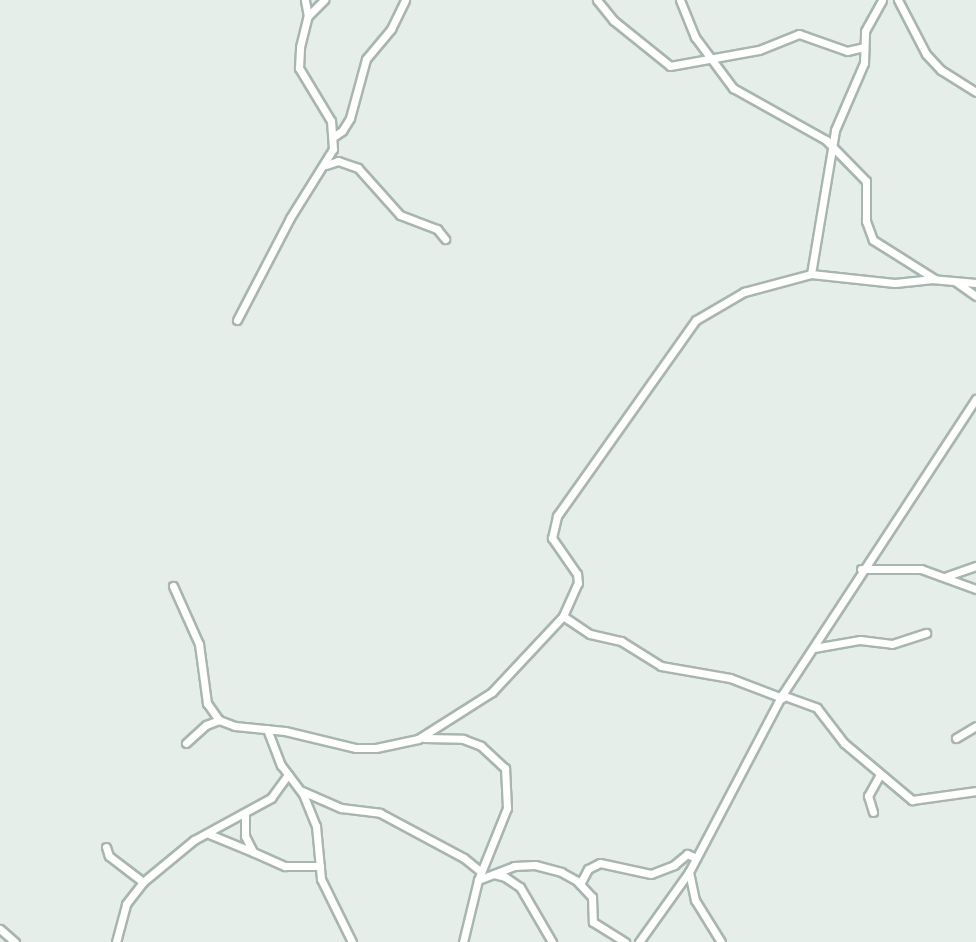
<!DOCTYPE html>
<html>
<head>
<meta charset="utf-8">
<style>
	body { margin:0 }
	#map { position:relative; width:976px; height:942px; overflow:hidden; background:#e6eee9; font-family:Signika,sans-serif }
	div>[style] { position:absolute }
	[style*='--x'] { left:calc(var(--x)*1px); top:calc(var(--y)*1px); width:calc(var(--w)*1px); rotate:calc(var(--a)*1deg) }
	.roads { filter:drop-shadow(2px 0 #a8b6af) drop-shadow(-2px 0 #a8b6af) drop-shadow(0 2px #a8b6af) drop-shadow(0 -2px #a8b6af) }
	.minor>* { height:7px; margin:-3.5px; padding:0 3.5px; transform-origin:3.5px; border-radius:3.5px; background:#fff }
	span { translate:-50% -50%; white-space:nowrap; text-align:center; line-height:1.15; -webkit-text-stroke:4.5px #f7fbf8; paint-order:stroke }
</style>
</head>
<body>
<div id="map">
	<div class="roads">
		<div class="minor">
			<i style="--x:597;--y:0;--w:26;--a:51"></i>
			<i style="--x:613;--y:20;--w:73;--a:38.9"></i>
			<i style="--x:670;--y:66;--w:90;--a:-10.2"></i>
			<i style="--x:759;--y:50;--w:43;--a:-21.8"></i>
			<i style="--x:799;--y:34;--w:51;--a:19.5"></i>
			<i style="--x:847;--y:51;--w:17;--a:-13"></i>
			<i style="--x:680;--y:0;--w:40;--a:68"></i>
			<i style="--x:695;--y:37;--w:64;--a:53.3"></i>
			<i style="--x:733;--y:88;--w:107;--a:29.2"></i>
			<i style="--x:826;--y:140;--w:57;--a:45.7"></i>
			<i style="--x:866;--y:181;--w:40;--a:90"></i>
			<i style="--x:866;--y:221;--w:20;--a:70"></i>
			<i style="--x:873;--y:240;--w:73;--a:32.2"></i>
			<i style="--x:898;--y:0;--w:61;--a:62.6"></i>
			<i style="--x:926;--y:54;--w:22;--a:47"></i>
			<i style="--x:941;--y:70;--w:41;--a:32.2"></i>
			<i style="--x:308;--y:16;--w:23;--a:-45"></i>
			<i style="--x:333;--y:137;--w:11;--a:-34"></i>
			<i style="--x:342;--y:131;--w:15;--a:-58"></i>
			<i style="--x:350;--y:118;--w:61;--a:-74.8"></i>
			<i style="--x:366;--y:59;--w:39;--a:-50"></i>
			<i style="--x:391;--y:29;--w:32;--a:-64"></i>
			<i style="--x:326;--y:165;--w:13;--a:-18"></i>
			<i style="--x:338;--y:161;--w:21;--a:19"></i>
			<i style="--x:358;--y:168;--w:63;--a:48.2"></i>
			<i style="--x:400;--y:215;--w:40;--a:21"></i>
			<i style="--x:437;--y:229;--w:13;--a:51"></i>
			<i style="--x:811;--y:274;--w:146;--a:-80.5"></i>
			<i style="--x:835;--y:130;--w:73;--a:-66.6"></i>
			<i style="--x:864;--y:63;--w:32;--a:-88"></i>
			<i style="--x:865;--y:31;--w:35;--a:-61"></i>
			<i style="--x:956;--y:282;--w:24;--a:35"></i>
			<i style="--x:237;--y:320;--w:115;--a:-62.5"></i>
			<i style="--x:290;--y:218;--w:81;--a:-58.1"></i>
			<i style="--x:333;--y:149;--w:28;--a:-94"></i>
			<i style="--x:331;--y:121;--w:62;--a:-121.1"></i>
			<i style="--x:299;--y:68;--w:21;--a:-87"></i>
			<i style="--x:300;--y:47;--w:32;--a:-76"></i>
			<i style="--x:308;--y:16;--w:16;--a:-101"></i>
			<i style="--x:861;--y:569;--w:60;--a:0"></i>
			<i style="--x:921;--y:569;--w:59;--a:20"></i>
			<i style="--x:947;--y:576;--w:31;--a:-19"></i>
			<i style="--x:173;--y:586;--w:64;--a:65.9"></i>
			<i style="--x:199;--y:644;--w:60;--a:82.3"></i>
			<i style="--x:207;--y:703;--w:21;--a:55"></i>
			<i style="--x:219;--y:720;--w:17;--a:21"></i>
			<i style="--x:235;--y:726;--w:50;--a:5.7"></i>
			<i style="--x:285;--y:731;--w:73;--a:13.5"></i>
			<i style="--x:356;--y:748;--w:20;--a:0"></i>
			<i style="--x:376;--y:748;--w:43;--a:-12.1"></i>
			<i style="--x:418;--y:739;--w:88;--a:-32.4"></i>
			<i style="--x:492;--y:692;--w:104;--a:-46.9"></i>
			<i style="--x:563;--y:616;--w:36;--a:-66"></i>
			<i style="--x:578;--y:583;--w:9;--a:-96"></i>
			<i style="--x:577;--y:574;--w:44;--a:-124.8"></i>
			<i style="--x:552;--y:538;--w:23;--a:-77"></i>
			<i style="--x:557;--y:516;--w:240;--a:-54.7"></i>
			<i style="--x:696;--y:320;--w:56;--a:-30.3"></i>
			<i style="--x:744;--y:292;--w:69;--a:-15"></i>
			<i style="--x:811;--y:274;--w:84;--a:6.1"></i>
			<i style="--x:895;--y:283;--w:36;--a:-6"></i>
			<i style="--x:931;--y:279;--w:45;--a:5.1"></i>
			<i style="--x:563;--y:616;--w:32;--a:34"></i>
			<i style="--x:590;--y:634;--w:32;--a:13"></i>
			<i style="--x:621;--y:641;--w:47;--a:32"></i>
			<i style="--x:661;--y:666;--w:70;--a:9.9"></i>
			<i style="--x:730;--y:678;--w:56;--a:21"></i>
			<i style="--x:814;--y:648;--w:47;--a:-9.9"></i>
			<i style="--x:860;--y:640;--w:32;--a:7"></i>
			<i style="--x:892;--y:644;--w:36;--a:-18"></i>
			<i style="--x:782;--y:695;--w:37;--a:20"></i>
			<i style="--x:817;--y:708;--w:44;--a:52.4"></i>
			<i style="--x:844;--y:743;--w:89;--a:40"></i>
			<i style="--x:912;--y:800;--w:65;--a:-8"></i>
			<i style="--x:267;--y:729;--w:39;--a:69"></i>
			<i style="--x:281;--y:765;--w:36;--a:53"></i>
			<i style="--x:303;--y:794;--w:35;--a:68"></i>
			<i style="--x:316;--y:826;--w:53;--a:84.6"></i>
			<i style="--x:321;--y:879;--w:70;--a:63.8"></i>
			<i style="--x:424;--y:738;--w:39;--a:1"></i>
			<i style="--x:463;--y:739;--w:19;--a:21"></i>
			<i style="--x:481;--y:746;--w:33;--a:43"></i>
			<i style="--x:505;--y:768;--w:40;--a:87.1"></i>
			<i style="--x:507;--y:808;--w:78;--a:111.9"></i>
			<i style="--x:478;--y:880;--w:64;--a:103.6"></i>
			<i style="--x:956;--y:738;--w:23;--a:-31"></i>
			<i style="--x:186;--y:743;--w:27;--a:-42"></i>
			<i style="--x:206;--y:725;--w:14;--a:-21"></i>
			<i style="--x:302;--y:791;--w:43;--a:23.6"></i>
			<i style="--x:341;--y:808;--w:39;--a:7"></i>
			<i style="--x:380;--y:813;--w:95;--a:28.2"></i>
			<i style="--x:464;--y:858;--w:22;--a:39"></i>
			<i style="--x:873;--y:812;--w:17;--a:-107"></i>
			<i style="--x:868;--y:796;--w:25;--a:-61"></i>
			<i style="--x:245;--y:814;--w:22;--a:90"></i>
			<i style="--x:245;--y:836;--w:18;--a:63"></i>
			<i style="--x:253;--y:852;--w:35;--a:24"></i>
			<i style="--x:285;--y:866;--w:35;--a:0"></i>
			<i style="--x:209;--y:834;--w:48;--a:22.2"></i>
			<i style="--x:106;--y:847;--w:9;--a:72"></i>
			<i style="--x:109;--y:856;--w:43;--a:37.4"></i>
			<i style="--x:689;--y:872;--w:29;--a:78"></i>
			<i style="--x:695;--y:900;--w:49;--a:58.2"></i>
			<i style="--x:494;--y:874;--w:11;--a:15"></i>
			<i style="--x:505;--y:877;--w:18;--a:34"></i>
			<i style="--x:520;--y:887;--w:64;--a:59.8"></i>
			<i style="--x:478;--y:880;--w:39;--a:-21"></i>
			<i style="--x:514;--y:866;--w:21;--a:-3"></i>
			<i style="--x:535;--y:865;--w:27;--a:15"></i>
			<i style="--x:561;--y:872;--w:18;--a:29"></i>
			<i style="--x:577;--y:881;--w:22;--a:47"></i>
			<i style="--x:592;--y:897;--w:25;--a:88"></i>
			<i style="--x:593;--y:922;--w:38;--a:32"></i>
			<i style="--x:580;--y:884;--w:17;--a:-62"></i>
			<i style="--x:588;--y:869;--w:13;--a:-27"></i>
			<i style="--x:600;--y:863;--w:52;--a:12.2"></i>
			<i style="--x:651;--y:874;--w:25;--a:-21"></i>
			<i style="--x:674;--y:865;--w:17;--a:-40"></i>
			<i style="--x:687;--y:854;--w:10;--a:24"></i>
			<i style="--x:0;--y:929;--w:20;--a:41"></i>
			<i style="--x:116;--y:942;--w:39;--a:-75"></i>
			<i style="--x:126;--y:904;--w:28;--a:-52"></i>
			<i style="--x:143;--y:882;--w:66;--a:-39.5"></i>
			<i style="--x:194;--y:840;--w:88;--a:-28.6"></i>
			<i style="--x:271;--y:798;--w:29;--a:-54"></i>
			<i style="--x:639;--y:942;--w:86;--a:-54.5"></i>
			<i style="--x:689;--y:872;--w:200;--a:-62.3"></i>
			<i style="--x:782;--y:695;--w:354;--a:-56.8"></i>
		</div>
	</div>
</div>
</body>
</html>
